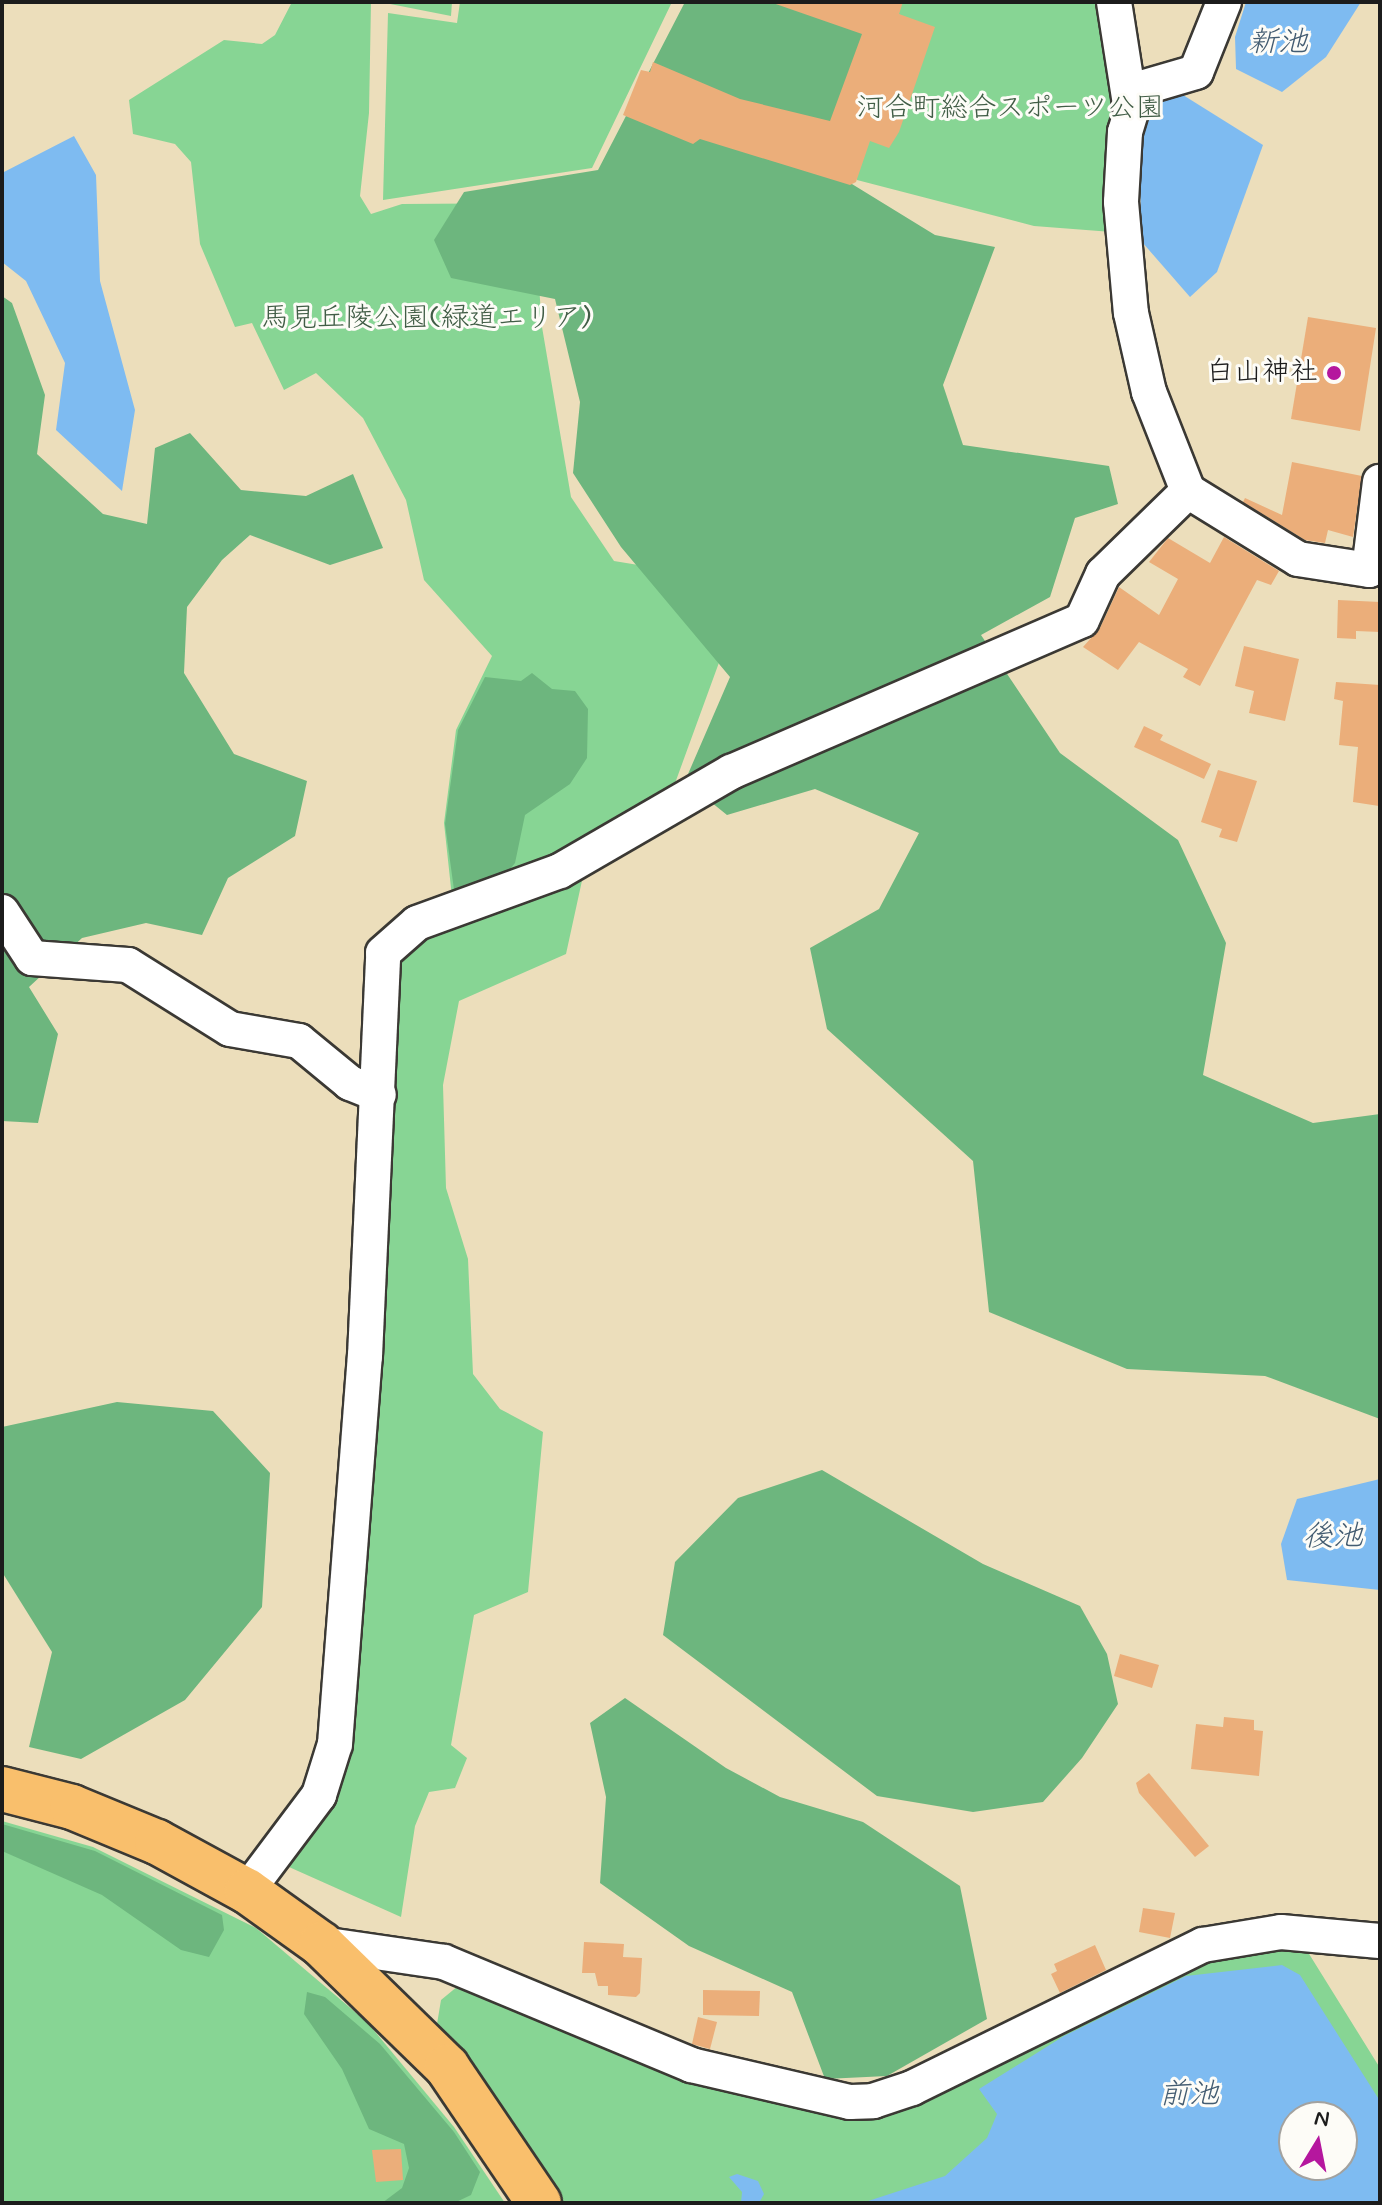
<!DOCTYPE html>
<html>
<head>
<meta charset="utf-8">
<style>
	body { margin:0 }
	#map { position:relative; width:1382px; height:2205px; overflow:hidden; background:#ecdebb; font-family:Mynerve,"Klee One",sans-serif }
	div>[style] { position:absolute }
	[style*='--x'] { left:calc(var(--x)*1px); top:calc(var(--y)*1px); width:calc(var(--w)*1px); rotate:calc(var(--a)*1deg) }
	.green>* { inset:0; background:#87d594 }
	.forest>* { inset:0; background:#6db67e }
	.water>* { inset:0; background:#7ebbf1 }
	.building>* { inset:0; background:#ebae7a }
	.roads { filter:drop-shadow(2px 0 #3b3934) drop-shadow(-2px 0 #3b3934) drop-shadow(0 2px #3b3934) drop-shadow(0 -2px #3b3934) }
	.minor>* { height:34px; margin:-17px; padding:0 17px; transform-origin:17px; border-radius:17px; background:#fff }
	.major>* { height:44px; margin:-22px; padding:0 22px; transform-origin:22px; border-radius:22px; background:#f9bf6c }
	.dots>* { width:22px; height:22px; translate:-50% -50%; box-sizing:border-box; border:4px solid #fdfcf7; border-radius:50% }
	span { translate:-50% -50%; white-space:nowrap; text-align:center; line-height:1.15; -webkit-text-stroke:6px #fdfcf7; paint-order:stroke }
	.park-label { font-size:28px; color:#415d46 }
	.poi-label { font-size:28px; color:#1c1c1c }
	.right { translate:-100% -50%; text-align:right }
	.water-label { font-size:30px; color:#435c71; font-style:italic }
	.frame { position:absolute; inset:0; border:4px solid #1c1c1c; pointer-events:none }
	.north { position:absolute; left:1278px; top:2101px; width:80px; height:80px; box-sizing:border-box; background:#fdfcf7; border:2px solid #a3a29f; border-radius:50%; rotate:10deg; font-size:22px; font-weight:700; line-height:32px; text-align:center; color:#1c1c1c }
	.north::after { content:''; display:block; margin:auto; width:28px; height:36px; background:#b5179e; clip-path:polygon(50% 0,100% 100%,50% 72%,0 100%) }
</style>
</head>
<body>
<div id="map">
	<div class="green">
		<i style="clip-path:polygon(292px 2px,371px 2px,369px 113px,360px 196px,371px 214px,402px 204px,533px 203px,542px 327px,571px 497px,614px 561px,748px 583px,670px 797px,583px 876px,566px 954px,459px 1001px,443px 1085px,446px 1188px,468px 1259px,473px 1374px,500px 1409px,543px 1432px,528px 1592px,474px 1615px,451px 1745px,467px 1758px,455px 1788px,429px 1792px,415px 1826px,401px 1917px,289px 1867px,329px 1801px,390px 956px,454px 916px,444px 823px,456px 730px,492px 656px,424px 580px,406px 500px,363px 418px,316px 373px,284px 390px,252px 323px,235px 327px,200px 244px,191px 162px,175px 144px,133px 134px,129px 100px,224px 40px,262px 44px,275px 35px)"></i>
		<i style="clip-path:polygon(380px 2px,452px 2px,451px 16px)"></i>
		<i style="clip-path:polygon(460px 2px,672px 2px,592px 168px,383px 200px,388px 13px,457px 23px)"></i>
		<i style="clip-path:polygon(896px 2px,1125px 2px,1134px 62px,1144px 69px,1117px 104px,1112px 232px,1034px 226px,857px 180px,851px 152px,905px 38px)"></i>
		<i style="clip-path:polygon(2px 1821px,93px 1847px,256px 1928px,367px 2022px,454px 2127px,505px 2203px,2px 2203px)"></i>
		<i style="clip-path:polygon(evenodd,1263px 1947px,1306px 1949px,1380px 2068px,1380px 2203px,559px 2203px,436px 2030px,441px 2000px,458px 1986px,491px 1988px,652px 2067px,842px 2114px,1177px 1969px,1263px 1947px,1294px 2117px,1342px 2117px,1342px 2165px,1294px 2165px,1294px 2117px)"></i>
	</div>
	<div class="forest">
		<i style="clip-path:polygon(685px 2px,841px 2px,883px 13px,834px 173px,935px 235px,995px 247px,943px 385px,963px 445px,1109px 466px,1118px 504px,1075px 518px,1050px 597px,981px 635px,1060px 753px,1178px 840px,1226px 943px,1203px 1075px,1313px 1123px,1380px 1114px,1380px 1419px,1265px 1376px,1127px 1369px,989px 1312px,973px 1161px,827px 1029px,810px 948px,879px 909px,919px 833px,815px 789px,727px 815px,685px 781px,730px 677px,621px 547px,573px 473px,580px 402px,555px 299px,451px 278px,434px 240px,464px 192px,598px 170px)"></i>
		<i style="clip-path:polygon(2px 296px,12px 303px,45px 395px,37px 454px,103px 514px,147px 524px,155px 448px,190px 433px,241px 490px,306px 496px,353px 474px,383px 548px,330px 565px,250px 535px,222px 560px,187px 607px,184px 673px,234px 754px,307px 781px,295px 836px,228px 878px,202px 935px,146px 923px,82px 938px,29px 987px,58px 1034px,38px 1123px,2px 1121px)"></i>
		<i style="clip-path:polygon(532px 673px,552px 689px,575px 691px,588px 709px,587px 758px,570px 784px,525px 815px,515px 863px,505px 875px,455px 897px,445px 824px,458px 730px,485px 677px,521px 681px)"></i>
		<i style="clip-path:polygon(117px 1402px,213px 1411px,270px 1473px,262px 1607px,185px 1700px,81px 1759px,29px 1747px,52px 1652px,2px 1572px,2px 1427px)"></i>
		<i style="clip-path:polygon(822px 1470px,983px 1564px,1080px 1606px,1107px 1654px,1118px 1704px,1082px 1758px,1043px 1802px,973px 1812px,877px 1796px,663px 1635px,675px 1562px,738px 1498px)"></i>
		<i style="clip-path:polygon(625px 1698px,726px 1768px,780px 1797px,863px 1822px,960px 1886px,987px 2019px,887px 2076px,825px 2079px,792px 1992px,689px 1946px,600px 1883px,606px 1797px,590px 1723px)"></i>
		<i style="clip-path:polygon(2px 1824px,95px 1851px,222px 1915px,224px 1930px,209px 1957px,181px 1950px,102px 1895px,2px 1851px)"></i>
		<i style="clip-path:polygon(307px 1992px,325px 1997px,380px 2044px,454px 2132px,480px 2172px,471px 2195px,454px 2203px,382px 2203px,402px 2188px,409px 2168px,404px 2144px,369px 2129px,342px 2069px,304px 2014px)"></i>
	</div>
	<div class="water">
		<i style="clip-path:polygon(1246px 2px,1361px 2px,1326px 57px,1282px 92px,1236px 69px,1235px 37px)"></i>
		<i style="clip-path:polygon(1183px 95px,1263px 145px,1217px 272px,1190px 297px,1142px 242px,1138px 125px,1152px 101px)"></i>
		<i style="clip-path:polygon(74px 136px,96px 175px,100px 281px,135px 410px,122px 491px,56px 430px,65px 363px,26px 281px,2px 262px,2px 173px)"></i>
		<i style="clip-path:polygon(1380px 1479px,1380px 1590px,1287px 1580px,1281px 1544px,1297px 1499px)"></i>
		<i style="clip-path:polygon(evenodd,1282px 1965px,1300px 1975px,1380px 2101px,1380px 2203px,862px 2203px,945px 2176px,987px 2138px,997px 2114px,979px 2089px,1064px 2036px,1186px 1976px,1282px 1965px,1342px 2117px,1342px 2165px,1294px 2165px,1294px 2117px,1342px 2117px)"></i>
		<i style="clip-path:polygon(737px 2174px,758px 2181px,764px 2194px,759px 2203px,741px 2203px,742px 2192px,729px 2177px)"></i>
	</div>
	<div class="building">
		<i style="clip-path:polygon(770px 2px,903px 2px,899px 14px,935px 27px,899px 132px,889px 148px,870px 141px,856px 182px,850px 185px,700px 139px,693px 144px,623px 115px,641px 70px,650px 72px,653px 62px,740px 99px,830px 121px,862px 34px)"></i>
		<i style="clip-path:polygon(1308px 317px,1376px 328px,1360px 431px,1291px 419px)"></i>
		<i style="clip-path:polygon(1292px 462px,1362px 476px,1353px 537px,1328px 530px,1325px 543px,1305px 540px,1243px 502px,1245px 498px,1282px 515px)"></i>
		<i style="clip-path:polygon(1224px 537px,1279px 571px,1271px 585px,1257px 580px,1200px 686px,1183px 677px,1188px 669px,1139px 642px,1118px 670px,1083px 647px,1100px 628px,1119px 587px,1159px 615px,1178px 579px,1149px 562px,1168px 538px,1210px 563px)"></i>
		<i style="clip-path:polygon(1338px 600px,1380px 602px,1380px 632px,1356px 631px,1356px 639px,1337px 638px)"></i>
		<i style="clip-path:polygon(1244px 646px,1299px 659px,1285px 721px,1249px 713px,1254px 691px,1235px 686px)"></i>
		<i style="clip-path:polygon(1336px 682px,1380px 685px,1379px 806px,1353px 802px,1358px 747px,1339px 745px,1343px 701px,1334px 699px)"></i>
		<i style="clip-path:polygon(1144px 726px,1163px 735px,1160px 740px,1211px 764px,1204px 779px,1134px 747px)"></i>
		<i style="clip-path:polygon(1218px 770px,1257px 781px,1237px 842px,1219px 837px,1222px 829px,1201px 822px)"></i>
		<i style="clip-path:polygon(1120px 1654px,1159px 1665px,1152px 1688px,1114px 1676px)"></i>
		<i style="clip-path:polygon(1224px 1717px,1254px 1720px,1254px 1730px,1263px 1731px,1259px 1776px,1191px 1769px,1196px 1724px,1223px 1727px)"></i>
		<i style="clip-path:polygon(1149px 1773px,1209px 1846px,1195px 1857px,1139px 1793px,1136px 1783px)"></i>
		<i style="clip-path:polygon(1143px 1908px,1175px 1913px,1170px 1938px,1139px 1932px)"></i>
		<i style="clip-path:polygon(584px 1942px,624px 1944px,623px 1957px,642px 1958px,640px 1993px,636px 1997px,608px 1995px,608px 1986px,598px 1986px,595px 1973px,582px 1973px)"></i>
		<i style="clip-path:polygon(1095px 1945px,1106px 1970px,1060px 1993px,1051px 1974px,1057px 1971px,1054px 1964px)"></i>
		<i style="clip-path:polygon(703px 1990px,760px 1991px,759px 2016px,703px 2015px)"></i>
		<i style="clip-path:polygon(698px 2017px,717px 2022px,710px 2049px,692px 2044px)"></i>
		<i style="clip-path:polygon(401px 2149px,403px 2180px,376px 2182px,372px 2150px)"></i>
	</div>
	<div class="roads">
		<div class="minor">
			<i style="--x:1114;--y:2;--w:110;--a:81.1"></i>
			<i style="--x:1224;--y:2;--w:75;--a:111.8"></i>
			<i style="--x:1196;--y:72;--w:60;--a:163.7"></i>
			<i style="--x:1138;--y:89;--w:45;--a:106.8"></i>
			<i style="--x:1125;--y:132;--w:70;--a:93.3"></i>
			<i style="--x:1121;--y:202;--w:111;--a:84.9"></i>
			<i style="--x:1131;--y:313;--w:81;--a:77.2"></i>
			<i style="--x:1149;--y:392;--w:106;--a:68.5"></i>
			<i style="--x:1188;--y:491;--w:129;--a:31.7"></i>
			<i style="--x:1298;--y:559;--w:72;--a:8.8"></i>
			<i style="--x:1369;--y:570;--w:89;--a:-82.9"></i>
			<i style="--x:2;--y:912;--w:55;--a:56.9"></i>
			<i style="--x:32;--y:958;--w:96;--a:4.2"></i>
			<i style="--x:128;--y:965;--w:120;--a:32.1"></i>
			<i style="--x:230;--y:1029;--w:70;--a:9.9"></i>
			<i style="--x:299;--y:1041;--w:66;--a:39.5"></i>
			<i style="--x:350;--y:1083;--w:31;--a:22"></i>
			<i style="--x:247;--y:1891;--w:120;--a:-53.1"></i>
			<i style="--x:319;--y:1795;--w:53;--a:-72.6"></i>
			<i style="--x:335;--y:1744;--w:389;--a:-85.6"></i>
			<i style="--x:365;--y:1356;--w:403;--a:-87.4"></i>
			<i style="--x:383;--y:953;--w:45;--a:-41.4"></i>
			<i style="--x:417;--y:923;--w:152;--a:-20"></i>
			<i style="--x:560;--y:871;--w:198;--a:-30.1"></i>
			<i style="--x:731;--y:772;--w:382;--a:-23.4"></i>
			<i style="--x:1082;--y:620;--w:51;--a:-65.5"></i>
			<i style="--x:1103;--y:574;--w:119;--a:-44.3"></i>
			<i style="--x:321;--y:1944;--w:124;--a:8.3"></i>
			<i style="--x:444;--y:1962;--w:268;--a:22.6"></i>
			<i style="--x:691;--y:2065;--w:163;--a:13.1"></i>
			<i style="--x:850;--y:2102;--w:23;--a:-2"></i>
			<i style="--x:873;--y:2101;--w:41;--a:-18.4"></i>
			<i style="--x:912;--y:2088;--w:324;--a:-26.2"></i>
			<i style="--x:1203;--y:1945;--w:79;--a:-9.5"></i>
			<i style="--x:1281;--y:1932;--w:99;--a:5.2"></i>
		</div>
		<div class="major">
			<i style="--x:2;--y:1789;--w:72;--a:14.4"></i>
			<i style="--x:72;--y:1807;--w:92;--a:22.4"></i>
			<i style="--x:157;--y:1842;--w:102;--a:28.6"></i>
			<i style="--x:247;--y:1891;--w:91;--a:35.6"></i>
			<i style="--x:321;--y:1944;--w:176;--a:44.3"></i>
			<i style="--x:447;--y:2067;--w:164;--a:55.9"></i>
		</div>
	</div>
	<div class="dots">
		<i style="left:1334px;top:373px;background:#b5179e"></i>
	</div>
	<div class="park-label">
		<span style="left:1010px;top:109px">河合町総合スポーツ公園</span>
		<span style="left:426px;top:319px">馬見丘陵公園(緑道エリア)</span>
	</div>
	<div class="poi-label">
		<span class="right" style="left:1318px;top:373px">白山神社</span>
	</div>
	<div class="water-label">
		<span style="left:1278px;top:43px">新池</span>
		<span style="left:1333px;top:1537px">後池</span>
		<span style="left:1189px;top:2095px">前池</span>
	</div>
	<div class="frame"></div>
	<div class="north">N</div>
</div>
</body>
</html>
